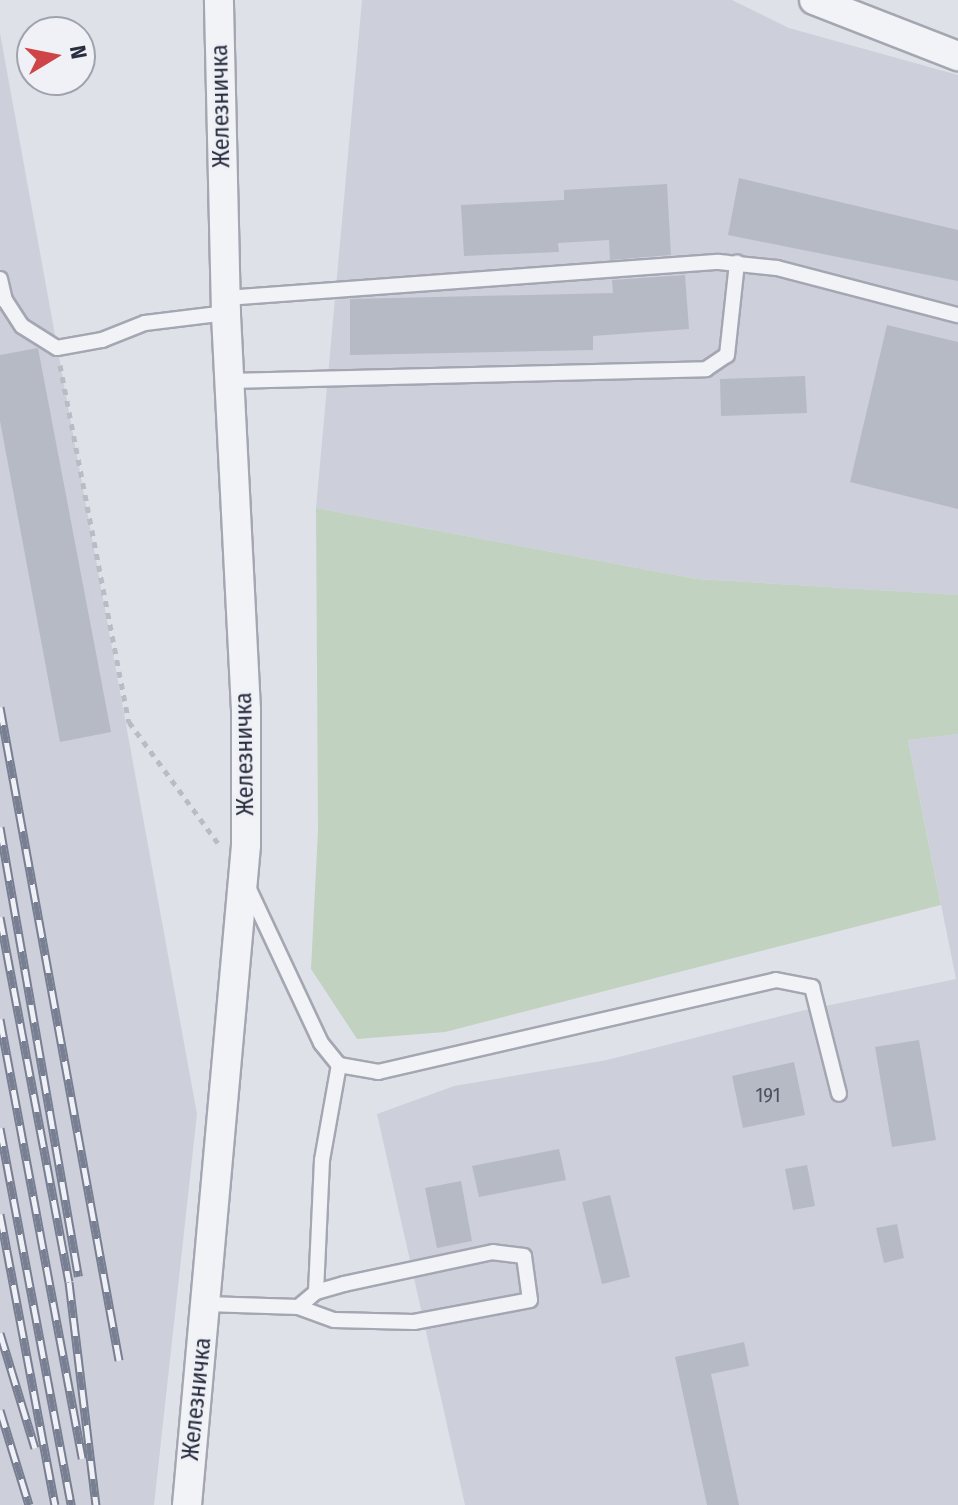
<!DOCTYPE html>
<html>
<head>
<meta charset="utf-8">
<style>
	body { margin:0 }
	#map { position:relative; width:958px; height:1505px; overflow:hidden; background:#dfe1e8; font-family:"Fira Sans Condensed",sans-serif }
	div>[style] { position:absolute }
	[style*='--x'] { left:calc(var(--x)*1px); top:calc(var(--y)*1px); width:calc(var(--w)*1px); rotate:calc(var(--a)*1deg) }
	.built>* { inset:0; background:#cdd0da }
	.green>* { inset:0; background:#c2d2c0 }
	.building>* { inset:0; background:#b6bac5 }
	.path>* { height:5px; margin-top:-2.5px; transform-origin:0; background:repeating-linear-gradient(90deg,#b9bcc3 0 6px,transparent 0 12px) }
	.roads { filter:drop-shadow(2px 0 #a4a7b2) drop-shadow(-2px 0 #a4a7b2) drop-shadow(0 2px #a4a7b2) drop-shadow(0 -2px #a4a7b2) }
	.lane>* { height:14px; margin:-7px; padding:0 7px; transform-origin:7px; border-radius:7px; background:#f2f3f7 }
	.street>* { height:28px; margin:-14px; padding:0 14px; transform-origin:14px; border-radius:14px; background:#f2f3f7 }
	.rail>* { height:9px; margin-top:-4.5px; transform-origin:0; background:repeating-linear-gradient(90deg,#eff1f6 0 18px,#797f92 0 36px); box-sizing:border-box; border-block:2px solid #797f92 }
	span { translate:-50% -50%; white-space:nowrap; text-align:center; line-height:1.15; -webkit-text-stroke:6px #eff1f6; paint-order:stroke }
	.number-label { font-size:20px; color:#4c5060 }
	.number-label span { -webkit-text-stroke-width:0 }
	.street-label { font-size:24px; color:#282d3f }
	.north { position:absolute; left:16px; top:16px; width:80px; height:80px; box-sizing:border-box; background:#eff1f6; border:2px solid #9fa3ad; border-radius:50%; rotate:80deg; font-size:22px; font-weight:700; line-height:32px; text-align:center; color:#282d3f }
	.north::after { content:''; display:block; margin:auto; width:28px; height:36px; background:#ce4447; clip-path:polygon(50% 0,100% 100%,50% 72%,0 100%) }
</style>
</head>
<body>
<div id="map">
	<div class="built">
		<i style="clip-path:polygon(362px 0,732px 0,789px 28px,958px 75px,958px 595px,697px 579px,316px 508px)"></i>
		<i style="clip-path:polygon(0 33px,197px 1114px,154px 1505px,0 1505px)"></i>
		<i style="clip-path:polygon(958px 734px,958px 1505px,465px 1505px,377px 1114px,454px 1086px,607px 1060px,801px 1011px,956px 979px,908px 740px)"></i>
	</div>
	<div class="green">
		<i style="clip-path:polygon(316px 508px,697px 579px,958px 595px,958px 734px,908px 740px,941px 905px,445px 1032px,357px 1039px,311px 969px,318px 830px)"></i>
	</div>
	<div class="building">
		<i style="clip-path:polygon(739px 178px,958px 230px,958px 281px,728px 235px)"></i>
		<i style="clip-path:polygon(667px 184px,671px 255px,610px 260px,609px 240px,558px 243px,559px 252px,464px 256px,461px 205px,564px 200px,564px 190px)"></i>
		<i style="clip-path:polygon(685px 275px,689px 329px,593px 336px,593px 350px,350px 355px,350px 299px,613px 293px,612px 280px)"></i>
		<i style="clip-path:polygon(887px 325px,958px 342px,958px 509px,850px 482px)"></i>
		<i style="clip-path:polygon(38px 348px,111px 732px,60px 742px,0 421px,0 355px)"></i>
		<i style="clip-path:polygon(805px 376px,807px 413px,721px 416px,720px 379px)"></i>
		<i style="clip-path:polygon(919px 1040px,936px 1140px,892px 1147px,875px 1047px)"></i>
		<i style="clip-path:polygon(794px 1062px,805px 1115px,743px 1128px,732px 1076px)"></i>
		<i style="clip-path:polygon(559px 1149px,566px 1180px,479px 1197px,472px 1166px)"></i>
		<i style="clip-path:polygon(807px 1165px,815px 1206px,793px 1210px,785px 1169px)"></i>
		<i style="clip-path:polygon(461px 1181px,472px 1241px,437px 1248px,425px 1188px)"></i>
		<i style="clip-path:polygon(610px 1195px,630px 1277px,602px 1284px,582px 1202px)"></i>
		<i style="clip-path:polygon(897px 1224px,904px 1258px,884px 1263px,876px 1228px)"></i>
		<i style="clip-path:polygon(744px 1342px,749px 1366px,711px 1374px,739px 1505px,707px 1505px,675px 1357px)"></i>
	</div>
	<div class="path">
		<i style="--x:60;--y:365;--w:364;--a:79.1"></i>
		<i style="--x:129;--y:722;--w:150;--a:53.7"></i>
	</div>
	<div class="roads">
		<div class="lane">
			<i style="--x:0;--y:279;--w:22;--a:77"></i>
			<i style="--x:5;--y:300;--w:31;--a:57"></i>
			<i style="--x:22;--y:326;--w:41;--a:32.2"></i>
			<i style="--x:57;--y:348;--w:46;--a:-10.1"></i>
			<i style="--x:102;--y:340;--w:46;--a:-21.6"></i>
			<i style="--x:145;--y:323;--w:82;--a:-7"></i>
			<i style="--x:226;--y:298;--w:494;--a:-4.2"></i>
			<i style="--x:719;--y:262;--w:58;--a:5.9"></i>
			<i style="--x:777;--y:268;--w:187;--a:14.6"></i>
			<i style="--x:229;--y:381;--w:477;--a:-1.4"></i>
			<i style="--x:706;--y:369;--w:25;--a:-34"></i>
			<i style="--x:727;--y:355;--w:93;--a:-83.8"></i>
			<i style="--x:247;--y:885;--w:174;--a:64.9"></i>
			<i style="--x:321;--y:1043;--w:28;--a:51"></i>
			<i style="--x:339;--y:1065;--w:40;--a:10"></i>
			<i style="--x:378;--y:1072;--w:408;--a:-13"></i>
			<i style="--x:776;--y:980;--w:37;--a:11"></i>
			<i style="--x:812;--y:987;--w:110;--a:75.8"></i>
			<i style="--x:316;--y:1292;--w:132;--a:-87.4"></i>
			<i style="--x:322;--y:1160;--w:97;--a:-79.9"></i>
			<i style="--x:206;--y:1304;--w:92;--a:1.9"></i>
			<i style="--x:298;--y:1307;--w:38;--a:20"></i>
			<i style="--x:334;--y:1320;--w:80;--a:1.4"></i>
			<i style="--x:414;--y:1322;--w:118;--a:-10.7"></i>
			<i style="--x:530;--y:1300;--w:44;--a:-97.8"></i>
			<i style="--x:524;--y:1256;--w:31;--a:-173"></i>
			<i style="--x:493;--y:1252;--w:152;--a:167.9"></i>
			<i style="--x:344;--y:1284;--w:29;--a:164"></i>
			<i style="--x:316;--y:1292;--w:23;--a:140"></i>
		</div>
		<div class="street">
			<i style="--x:814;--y:0;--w:155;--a:21.3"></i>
			<i style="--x:187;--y:1505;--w:663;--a:-84.89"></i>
			<i style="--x:246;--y:845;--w:135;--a:-90"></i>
			<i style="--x:246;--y:710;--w:398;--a:-92.9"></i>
			<i style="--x:226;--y:313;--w:313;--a:-91.3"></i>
		</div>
	</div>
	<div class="rail">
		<i style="--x:0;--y:707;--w:664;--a:79.67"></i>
		<i style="--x:0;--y:827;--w:456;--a:80.1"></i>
		<i style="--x:0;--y:917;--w:371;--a:79.3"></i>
		<i style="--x:69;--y:1282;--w:225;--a:83.1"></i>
		<i style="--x:0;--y:1019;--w:447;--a:79.4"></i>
		<i style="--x:0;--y:1128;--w:384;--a:79.3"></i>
		<i style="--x:0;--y:1214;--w:296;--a:79.3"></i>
		<i style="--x:0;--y:1333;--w:120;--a:73.1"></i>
		<i style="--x:0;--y:1410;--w:99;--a:73"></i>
	</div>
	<div class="number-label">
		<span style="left:768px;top:1095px">191</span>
	</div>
	<div class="street-label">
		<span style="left:221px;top:106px;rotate:-91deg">Железничка</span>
		<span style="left:245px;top:754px;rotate:-91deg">Железничка</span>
		<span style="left:197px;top:1399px;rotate:-84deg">Железничка</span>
	</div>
	<div class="north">N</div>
</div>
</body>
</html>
